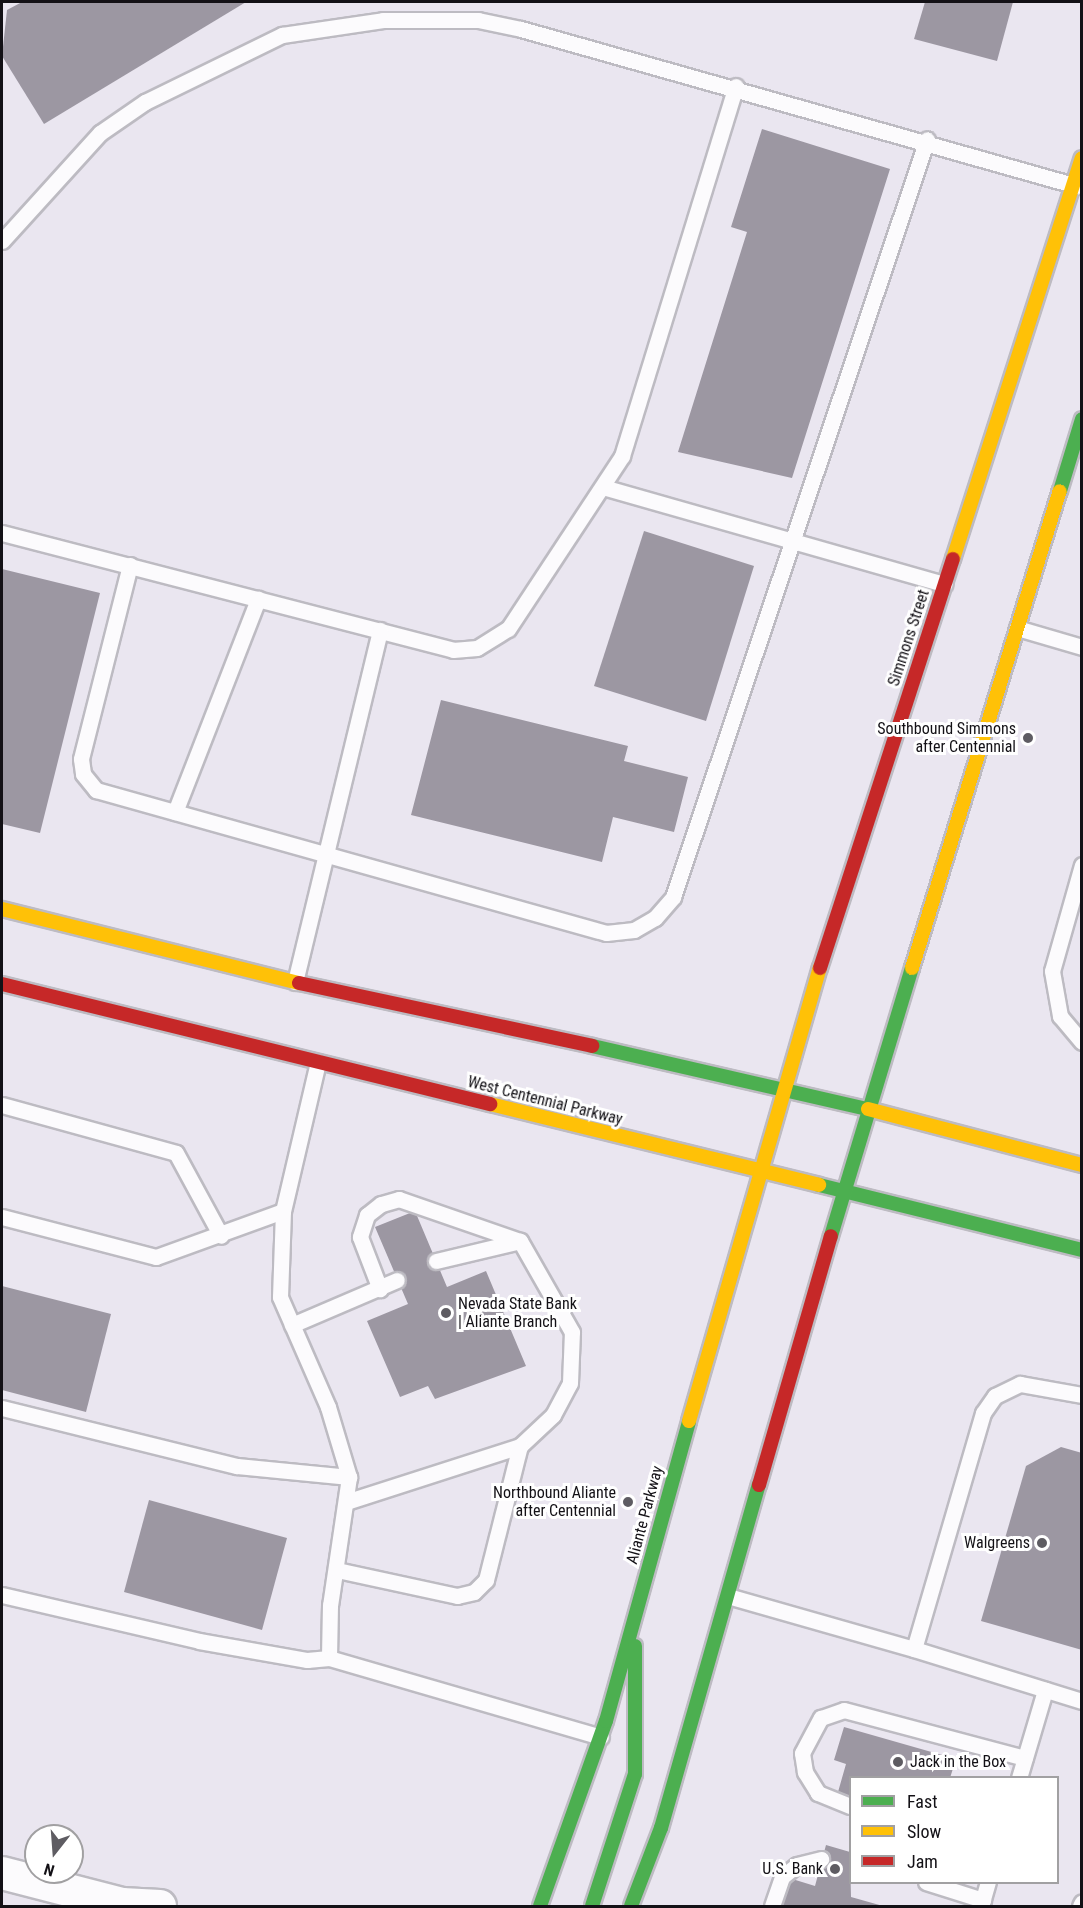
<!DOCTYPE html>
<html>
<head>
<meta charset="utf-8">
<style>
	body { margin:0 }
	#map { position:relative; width:1083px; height:1908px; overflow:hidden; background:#eae6f0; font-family:"Roboto Condensed",sans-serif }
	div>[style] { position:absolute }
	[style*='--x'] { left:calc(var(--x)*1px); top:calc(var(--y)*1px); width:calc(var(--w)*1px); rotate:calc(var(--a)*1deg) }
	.building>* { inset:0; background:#9c97a2 }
	.roads { filter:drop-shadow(2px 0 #bdbbc2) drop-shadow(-2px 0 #bdbbc2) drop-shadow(0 2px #bdbbc2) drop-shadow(0 -2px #bdbbc2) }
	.lane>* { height:15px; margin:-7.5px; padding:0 7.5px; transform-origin:7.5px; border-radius:7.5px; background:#fcfbfd }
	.street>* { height:32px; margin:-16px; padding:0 16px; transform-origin:16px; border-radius:16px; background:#fcfbfd }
	.fast>* { height:14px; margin:-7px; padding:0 7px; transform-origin:7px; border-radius:7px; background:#4caf50 }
	.slow>* { height:14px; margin:-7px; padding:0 7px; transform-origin:7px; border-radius:7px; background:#ffc107 }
	.jam>* { height:14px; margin:-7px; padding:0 7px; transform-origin:7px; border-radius:7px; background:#c62828 }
	.dots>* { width:16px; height:16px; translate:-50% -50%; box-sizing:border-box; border:3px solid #fff; border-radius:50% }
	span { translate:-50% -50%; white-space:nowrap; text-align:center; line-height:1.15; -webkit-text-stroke:6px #fff; paint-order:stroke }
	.street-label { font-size:16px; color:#131116 }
	.poi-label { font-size:16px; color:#131116 }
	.right { translate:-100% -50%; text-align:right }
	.left { translate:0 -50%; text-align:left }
	.frame { position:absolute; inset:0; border:3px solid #131116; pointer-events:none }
	.legend { position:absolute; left:849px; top:1776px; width:210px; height:108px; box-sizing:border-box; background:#fff; border:2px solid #a1a0a2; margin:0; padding:8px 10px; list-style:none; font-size:18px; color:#131116 }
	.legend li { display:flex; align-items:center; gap:12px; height:30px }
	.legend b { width:30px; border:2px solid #a1a0a2 }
	.north { position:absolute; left:24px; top:1824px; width:60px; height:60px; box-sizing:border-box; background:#fff; border:2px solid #a1a0a2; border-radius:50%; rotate:197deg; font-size:16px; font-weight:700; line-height:24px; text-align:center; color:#131116 }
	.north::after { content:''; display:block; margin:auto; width:21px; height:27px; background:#5e5c62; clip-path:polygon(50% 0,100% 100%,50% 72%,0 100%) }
</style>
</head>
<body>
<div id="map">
	<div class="building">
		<i style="clip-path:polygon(22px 2px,246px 2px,44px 124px,2px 56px,7px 10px)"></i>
		<i style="clip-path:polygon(925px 2px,1013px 2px,997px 61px,914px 39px)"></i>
		<i style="clip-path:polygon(762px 129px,890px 169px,792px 478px,678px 452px,747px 232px,731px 227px)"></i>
		<i style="clip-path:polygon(644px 531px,754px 566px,706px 721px,594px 686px)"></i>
		<i style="clip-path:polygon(2px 569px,100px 593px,40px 833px,2px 824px)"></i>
		<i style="clip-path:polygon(441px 700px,628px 746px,624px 761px,688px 777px,674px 832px,613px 817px,602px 862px,411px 815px)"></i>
		<i style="clip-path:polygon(415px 1211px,447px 1287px,486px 1271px,526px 1366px,435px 1399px,428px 1386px,400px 1397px,367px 1321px,408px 1304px,375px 1227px)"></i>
		<i style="clip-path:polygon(2px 1286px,111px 1314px,86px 1412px,2px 1390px)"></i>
		<i style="clip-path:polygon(1061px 1447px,1082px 1453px,1082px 1650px,981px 1621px,1026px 1466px)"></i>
		<i style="clip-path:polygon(149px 1500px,287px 1538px,262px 1630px,124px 1592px)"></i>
		<i style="clip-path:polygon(844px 1727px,956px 1759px,950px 1778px,850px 1778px,850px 1796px,838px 1792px,846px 1764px,834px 1760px)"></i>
		<i style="clip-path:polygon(826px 1845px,850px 1852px,851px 1897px,883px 1906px,782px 1906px,789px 1878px,815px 1886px)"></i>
	</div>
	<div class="roads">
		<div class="lane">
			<i style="--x:2;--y:241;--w:146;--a:-47.8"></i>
			<i style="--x:100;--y:133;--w:55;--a:-34.6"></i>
			<i style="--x:145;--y:102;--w:153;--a:-26.1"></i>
			<i style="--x:282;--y:35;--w:102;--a:-8.4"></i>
			<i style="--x:383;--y:20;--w:95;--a:0"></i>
			<i style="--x:478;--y:20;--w:44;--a:11.8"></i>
			<i style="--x:521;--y:29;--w:578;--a:15.77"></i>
			<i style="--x:603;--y:487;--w:355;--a:15.9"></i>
			<i style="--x:2;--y:533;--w:466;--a:14.5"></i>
			<i style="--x:453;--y:650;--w:24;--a:-5"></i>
			<i style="--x:477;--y:648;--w:36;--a:-32"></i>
			<i style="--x:508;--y:629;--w:207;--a:-56.6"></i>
			<i style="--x:622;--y:456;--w:387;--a:-72.9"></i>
			<i style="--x:130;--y:565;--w:200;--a:104.2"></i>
			<i style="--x:81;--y:759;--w:15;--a:82"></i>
			<i style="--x:83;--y:774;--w:21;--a:51"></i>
			<i style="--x:96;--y:790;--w:530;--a:15.66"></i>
			<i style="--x:606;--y:933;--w:28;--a:-6"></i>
			<i style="--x:634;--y:930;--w:24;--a:-30"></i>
			<i style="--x:655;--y:918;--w:28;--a:-49"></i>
			<i style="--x:673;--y:897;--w:799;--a:-71.47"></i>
			<i style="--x:1017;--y:628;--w:68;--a:16.3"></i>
			<i style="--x:175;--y:812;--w:229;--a:-68.7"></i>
			<i style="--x:1082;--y:865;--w:110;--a:105.8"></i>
			<i style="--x:1052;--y:971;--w:46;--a:79.9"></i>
			<i style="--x:1060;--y:1016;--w:34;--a:50"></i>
			<i style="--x:295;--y:982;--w:362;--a:-76.4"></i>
			<i style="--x:318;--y:1062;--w:153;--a:103.2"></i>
			<i style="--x:283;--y:1211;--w:86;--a:92"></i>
			<i style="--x:280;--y:1297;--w:120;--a:66.4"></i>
			<i style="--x:328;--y:1407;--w:73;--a:73.3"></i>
			<i style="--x:349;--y:1477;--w:129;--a:98.4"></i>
			<i style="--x:330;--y:1605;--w:53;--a:91.1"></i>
			<i style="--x:2;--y:1105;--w:180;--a:15.4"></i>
			<i style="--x:176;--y:1153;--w:94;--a:61.5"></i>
			<i style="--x:2;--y:1217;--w:159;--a:14.6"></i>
			<i style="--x:156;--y:1257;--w:135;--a:-19.9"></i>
			<i style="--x:436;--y:1261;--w:86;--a:-13.4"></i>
			<i style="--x:292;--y:1325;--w:114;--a:-23.2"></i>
			<i style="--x:2;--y:1408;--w:242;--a:13.9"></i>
			<i style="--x:237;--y:1466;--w:113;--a:5.6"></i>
			<i style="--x:349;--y:1501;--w:180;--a:-17.8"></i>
			<i style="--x:520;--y:1446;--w:45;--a:-43.2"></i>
			<i style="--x:553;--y:1415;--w:36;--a:-62"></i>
			<i style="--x:570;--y:1383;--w:51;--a:-87.8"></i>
			<i style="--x:572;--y:1332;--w:105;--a:-119.7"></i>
			<i style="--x:520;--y:1241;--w:128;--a:-160.9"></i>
			<i style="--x:399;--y:1199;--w:19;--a:164"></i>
			<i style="--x:381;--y:1204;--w:18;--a:142"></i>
			<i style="--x:367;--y:1215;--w:23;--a:108"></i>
			<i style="--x:360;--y:1237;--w:56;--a:69"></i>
			<i style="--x:337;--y:1570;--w:123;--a:12.2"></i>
			<i style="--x:457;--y:1596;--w:17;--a:-13"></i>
			<i style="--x:474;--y:1592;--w:17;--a:-45"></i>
			<i style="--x:486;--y:1580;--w:138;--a:-75.8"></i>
			<i style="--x:2;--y:1595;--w:202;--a:13.1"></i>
			<i style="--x:199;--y:1641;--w:110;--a:10"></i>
			<i style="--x:307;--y:1660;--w:22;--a:-5"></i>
			<i style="--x:329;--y:1658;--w:283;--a:16.2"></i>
			<i style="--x:728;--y:1596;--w:193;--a:15.9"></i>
			<i style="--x:914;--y:1649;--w:246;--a:-73.7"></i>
			<i style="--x:983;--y:1413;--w:21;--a:-55"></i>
			<i style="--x:995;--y:1396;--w:28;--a:-26"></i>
			<i style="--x:1020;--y:1384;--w:63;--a:10.1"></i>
			<i style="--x:914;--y:1649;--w:176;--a:17.2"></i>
			<i style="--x:1019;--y:1778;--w:92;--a:-73.5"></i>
			<i style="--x:850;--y:1806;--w:35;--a:-158"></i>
			<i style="--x:818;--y:1793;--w:25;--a:-122"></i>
			<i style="--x:805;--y:1772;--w:19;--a:-99"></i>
			<i style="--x:802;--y:1753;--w:40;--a:-62"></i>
			<i style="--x:821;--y:1718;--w:24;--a:-19"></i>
			<i style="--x:844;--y:1710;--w:187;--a:14.9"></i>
			<i style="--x:926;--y:1882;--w:60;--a:17.5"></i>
			<i style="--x:772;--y:1906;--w:31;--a:-71"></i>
			<i style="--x:782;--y:1877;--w:19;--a:-39"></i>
			<i style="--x:797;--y:1865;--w:25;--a:-14"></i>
			<i style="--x:981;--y:1906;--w:25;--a:-74"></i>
			<i style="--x:1080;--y:1906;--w:4;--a:-63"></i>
		</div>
		<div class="street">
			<i style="--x:2;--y:1873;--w:124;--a:14.5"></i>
			<i style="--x:122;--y:1904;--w:38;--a:3"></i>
		</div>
		<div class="fast">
			<i style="--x:1060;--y:491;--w:75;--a:-73"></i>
			<i style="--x:592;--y:1046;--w:283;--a:12.9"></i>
			<i style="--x:819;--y:1185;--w:271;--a:13.9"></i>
			<i style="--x:831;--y:1236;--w:280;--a:-73.2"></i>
			<i style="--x:540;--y:1906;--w:196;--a:-70.4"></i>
			<i style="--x:606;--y:1721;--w:311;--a:-74.5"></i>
			<i style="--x:592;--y:1906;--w:139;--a:-72"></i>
			<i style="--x:635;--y:1774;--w:128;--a:-90"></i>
			<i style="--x:631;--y:1906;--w:84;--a:-69"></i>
			<i style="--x:661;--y:1828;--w:357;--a:-74.1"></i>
		</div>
		<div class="slow">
			<i style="--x:953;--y:559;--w:421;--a:-72.2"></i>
			<i style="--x:2;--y:909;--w:306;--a:14"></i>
			<i style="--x:912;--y:968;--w:499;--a:-72.8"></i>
			<i style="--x:490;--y:1104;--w:339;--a:13.8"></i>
			<i style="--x:868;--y:1109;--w:221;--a:14.7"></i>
			<i style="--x:689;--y:1421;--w:472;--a:-73.9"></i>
		</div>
		<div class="jam">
			<i style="--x:820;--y:968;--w:430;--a:-72"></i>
			<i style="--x:299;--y:983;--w:300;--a:12.1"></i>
			<i style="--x:2;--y:984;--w:503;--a:13.82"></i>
			<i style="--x:759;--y:1485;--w:259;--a:-73.9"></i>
		</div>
	</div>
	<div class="dots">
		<i style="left:1028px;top:738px;background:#5e5c62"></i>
		<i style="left:446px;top:1313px;background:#5e5c62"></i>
		<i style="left:628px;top:1502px;background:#5e5c62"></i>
		<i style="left:1042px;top:1543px;background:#5e5c62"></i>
		<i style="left:898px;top:1762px;background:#5e5c62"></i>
		<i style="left:835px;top:1869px;background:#5e5c62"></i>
	</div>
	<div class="street-label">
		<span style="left:909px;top:638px;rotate:-72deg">Simmons Street</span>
		<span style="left:545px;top:1101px;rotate:14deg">West Centennial Parkway</span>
		<span style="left:645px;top:1515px;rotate:-75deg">Aliante Parkway</span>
	</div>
	<div class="poi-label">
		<span class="right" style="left:1016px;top:738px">Southbound Simmons<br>after Centennial</span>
		<span class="left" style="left:458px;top:1313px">Nevada State Bank<br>| Aliante Branch</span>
		<span class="right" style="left:616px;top:1502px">Northbound Aliante<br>after Centennial</span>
		<span class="right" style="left:1030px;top:1543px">Walgreens</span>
		<span class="left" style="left:910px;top:1762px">Jack in the Box</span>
		<span class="right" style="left:823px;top:1869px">U.S. Bank</span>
	</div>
	<div class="frame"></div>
	<ul class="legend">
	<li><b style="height:8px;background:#4caf50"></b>Fast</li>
	<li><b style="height:8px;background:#ffc107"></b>Slow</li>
	<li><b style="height:8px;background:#c62828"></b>Jam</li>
	</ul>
	<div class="north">N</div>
</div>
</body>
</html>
